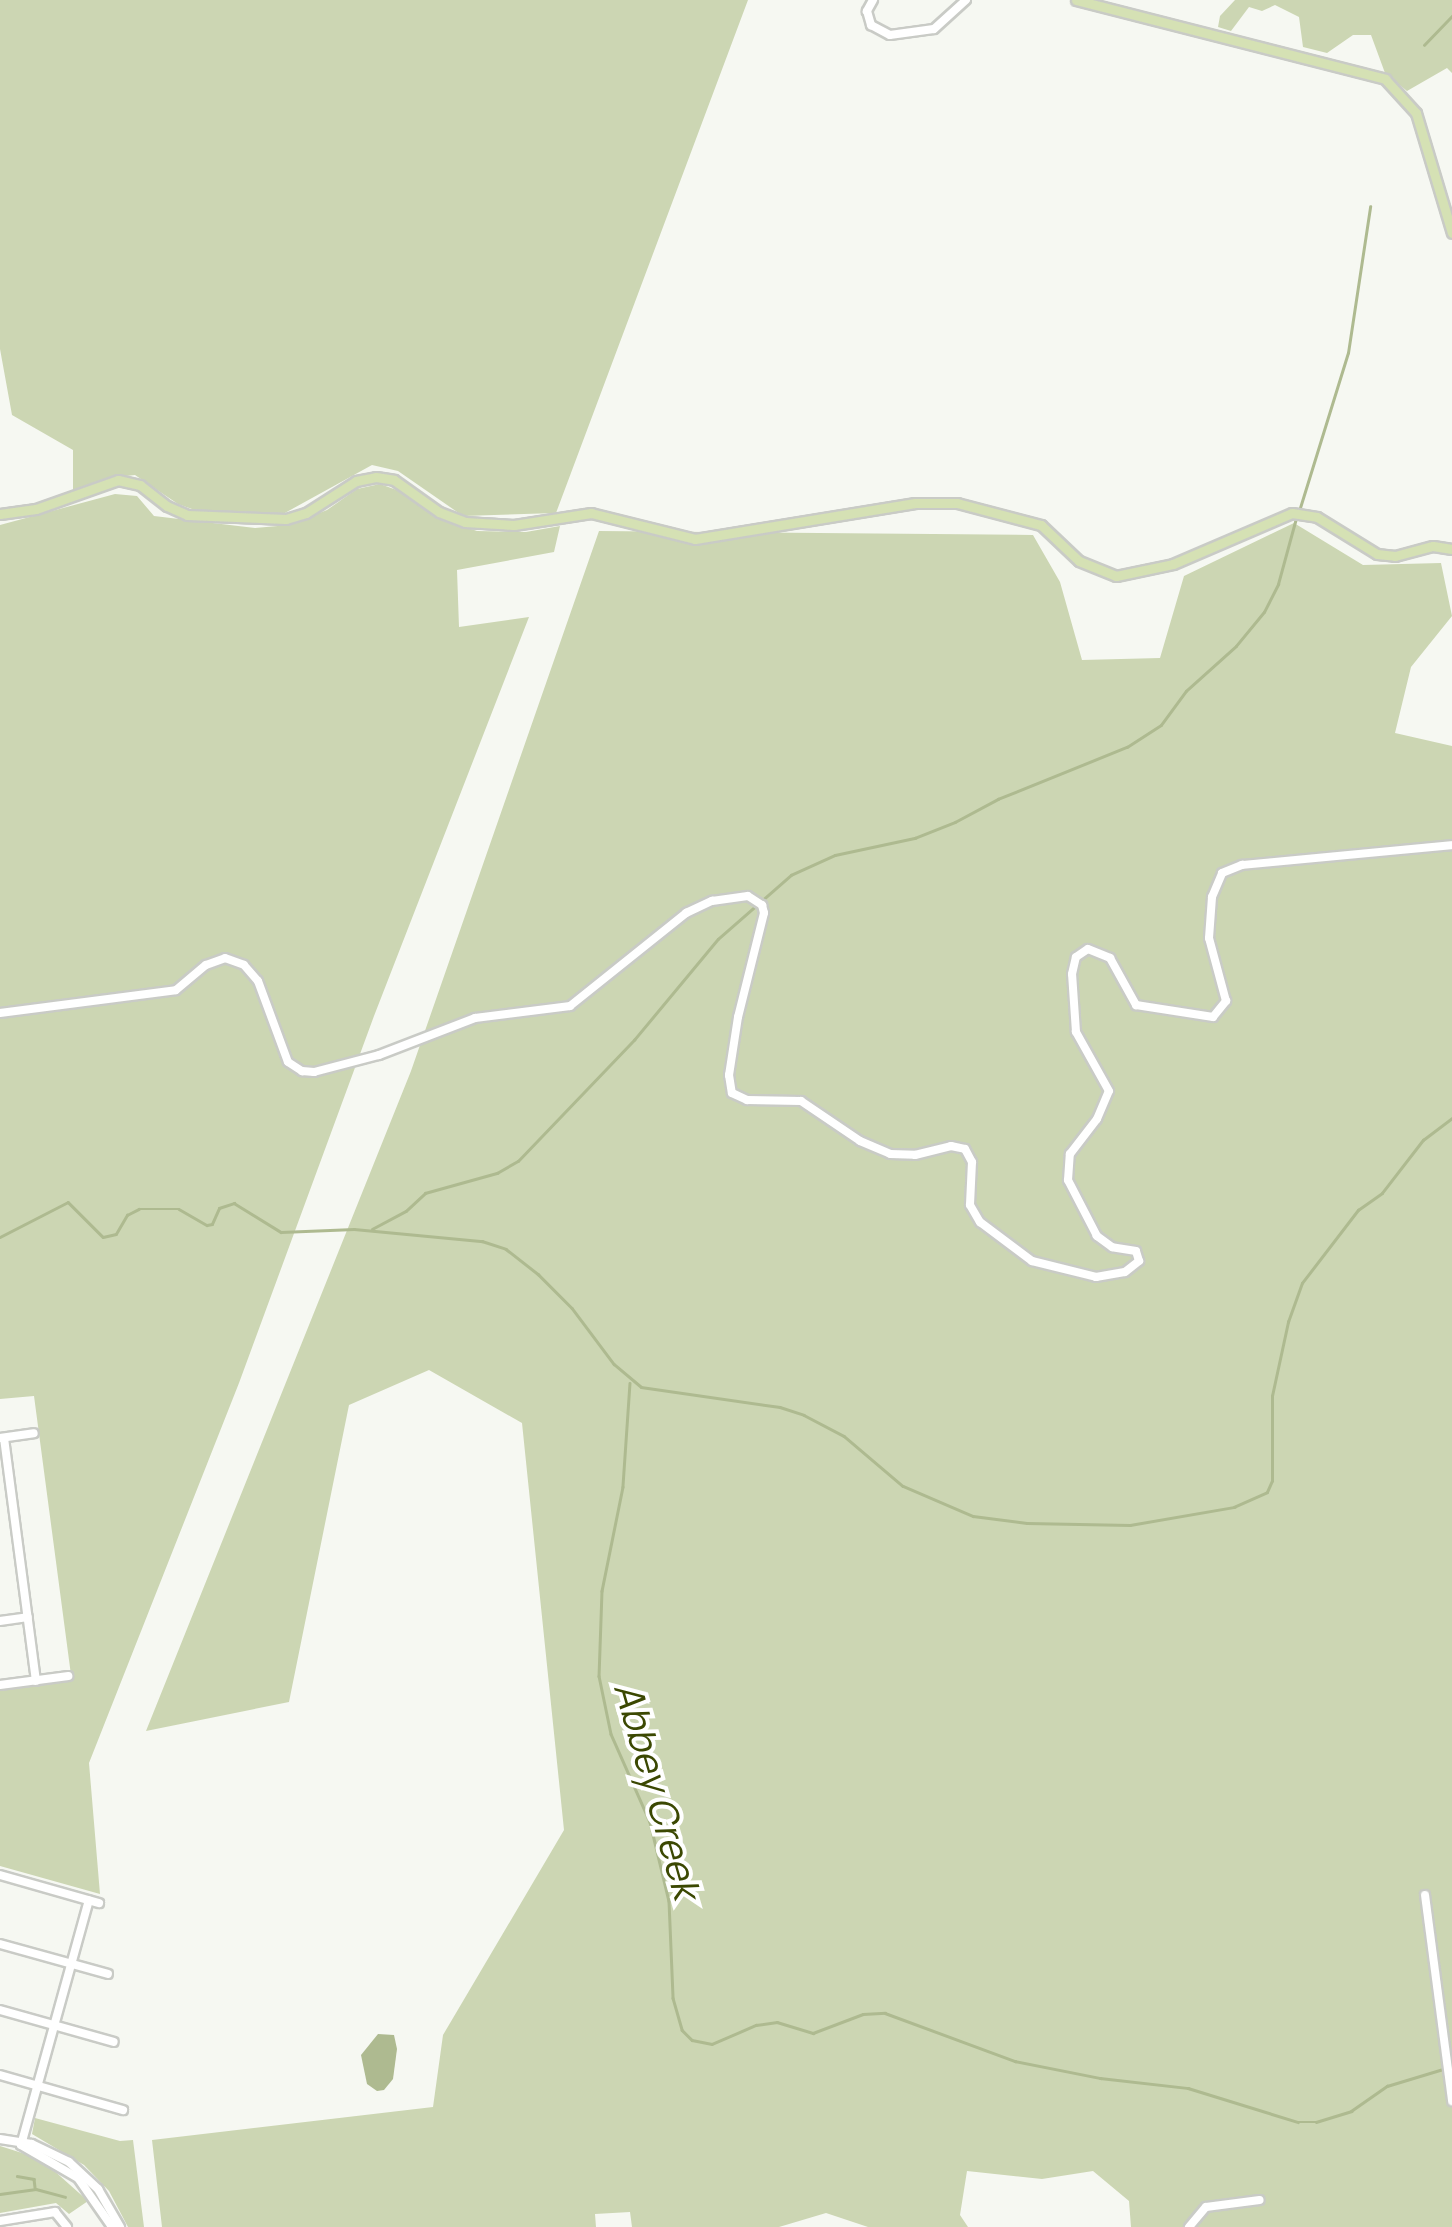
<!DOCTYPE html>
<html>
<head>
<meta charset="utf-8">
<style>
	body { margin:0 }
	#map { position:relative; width:1452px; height:2227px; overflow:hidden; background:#f6f8f2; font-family:Manrope,sans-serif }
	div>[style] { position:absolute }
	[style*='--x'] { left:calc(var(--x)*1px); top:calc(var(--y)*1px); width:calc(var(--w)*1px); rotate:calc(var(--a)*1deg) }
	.green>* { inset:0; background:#ccd6b3 }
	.water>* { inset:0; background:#aeba90 }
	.stream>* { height:2.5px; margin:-1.25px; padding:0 1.25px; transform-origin:1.25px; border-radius:1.25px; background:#aeba90 }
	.roads { filter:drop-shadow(2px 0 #c9cbc6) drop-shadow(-2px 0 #c9cbc6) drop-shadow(0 2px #c9cbc6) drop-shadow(0 -2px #c9cbc6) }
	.minor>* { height:8px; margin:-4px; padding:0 4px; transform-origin:4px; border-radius:4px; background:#fff }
	.major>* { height:9px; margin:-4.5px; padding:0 4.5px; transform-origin:4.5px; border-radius:4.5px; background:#d5e1b4 }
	span { translate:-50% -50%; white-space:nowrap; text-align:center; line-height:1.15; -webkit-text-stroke:8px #fff; paint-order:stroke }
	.water-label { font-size:38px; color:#3b4802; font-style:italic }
</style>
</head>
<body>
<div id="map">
	<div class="green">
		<i style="clip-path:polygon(0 0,748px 0,556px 513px,463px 516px,398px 471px,372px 465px,283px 514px,203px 513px,178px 504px,135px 475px,107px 478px,73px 490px,73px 450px,12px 415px,0 349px)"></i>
		<i style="clip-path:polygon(1235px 0,1452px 0,1452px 73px,1447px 68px,1407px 91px,1385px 73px,1371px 35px,1353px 35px,1327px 53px,1303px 47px,1299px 17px,1275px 5px,1262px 11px,1249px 7px,1231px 31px,1218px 27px,1220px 16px)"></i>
		<i style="clip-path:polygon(380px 484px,402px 492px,438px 518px,477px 531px,526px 532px,560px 526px,554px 552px,457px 570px,459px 627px,529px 617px,374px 1016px,239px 1383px,89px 1763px,100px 1894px,0 1866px,0 1685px,71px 1675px,34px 1396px,0 1399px,0 525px,115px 494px,137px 496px,154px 516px,255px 528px,289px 525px,327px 510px,357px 489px)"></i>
		<i style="clip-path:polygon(1294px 523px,1363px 565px,1441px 563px,1452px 616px,1411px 667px,1395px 733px,1452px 746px,1452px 2227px,1131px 2227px,1129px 2201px,1093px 2171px,1042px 2179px,967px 2171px,960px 2215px,968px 2227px,868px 2227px,826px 2213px,779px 2227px,632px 2227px,630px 2212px,595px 2214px,596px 2227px,162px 2227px,152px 2140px,433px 2107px,443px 2035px,564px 1830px,522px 1423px,429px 1370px,349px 1405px,289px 1702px,146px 1731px,411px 1071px,599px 531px,1033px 535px,1060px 582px,1082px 660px,1160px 658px,1184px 576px)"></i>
		<i style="clip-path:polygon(35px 2118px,120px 2141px,133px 2140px,144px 2227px,128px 2227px,109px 2191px,84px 2165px,32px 2134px)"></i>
		<i style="clip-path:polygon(0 2146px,41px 2159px,88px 2201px,69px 2214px,56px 2203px,0 2213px)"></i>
	</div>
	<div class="water">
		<i style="clip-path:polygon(378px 2034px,394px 2035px,397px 2049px,393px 2079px,384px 2090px,377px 2091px,367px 2084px,361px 2055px)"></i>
	</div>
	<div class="stream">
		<i style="--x:1424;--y:45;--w:40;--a:-46"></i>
		<i style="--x:1299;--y:511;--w:165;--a:-72.8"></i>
		<i style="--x:1348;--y:353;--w:148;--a:-81.4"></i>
		<i style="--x:372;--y:1229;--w:38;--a:-28"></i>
		<i style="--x:406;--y:1211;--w:26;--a:-43"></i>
		<i style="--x:425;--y:1193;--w:75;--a:-15.5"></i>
		<i style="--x:497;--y:1173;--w:24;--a:-30"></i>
		<i style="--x:518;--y:1161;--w:168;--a:-46.2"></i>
		<i style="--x:634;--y:1040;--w:131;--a:-50.3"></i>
		<i style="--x:718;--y:939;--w:97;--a:-41.2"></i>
		<i style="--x:791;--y:875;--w:48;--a:-24.4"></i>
		<i style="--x:835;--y:855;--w:82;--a:-12"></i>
		<i style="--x:915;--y:838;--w:43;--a:-21.8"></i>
		<i style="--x:955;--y:822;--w:49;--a:-28.1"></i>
		<i style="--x:998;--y:799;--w:139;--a:-22"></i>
		<i style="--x:1127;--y:747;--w:40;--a:-32.9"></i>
		<i style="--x:1161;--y:725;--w:42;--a:-53.7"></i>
		<i style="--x:1186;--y:691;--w:67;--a:-42"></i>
		<i style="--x:1236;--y:646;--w:44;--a:-50.5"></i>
		<i style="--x:1264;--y:612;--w:31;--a:-63"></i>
		<i style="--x:1278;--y:584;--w:68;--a:-74.7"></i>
		<i style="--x:0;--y:1237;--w:76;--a:-27.2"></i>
		<i style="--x:68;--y:1202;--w:49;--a:45"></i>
		<i style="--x:103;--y:1237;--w:13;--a:-13"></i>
		<i style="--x:116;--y:1234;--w:22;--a:-60"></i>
		<i style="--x:127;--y:1215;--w:13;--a:-27"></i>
		<i style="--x:139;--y:1209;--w:40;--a:0"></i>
		<i style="--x:179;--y:1209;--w:32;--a:30"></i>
		<i style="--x:207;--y:1225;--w:5;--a:-11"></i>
		<i style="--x:212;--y:1224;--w:17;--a:-66"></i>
		<i style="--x:219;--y:1208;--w:16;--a:-18"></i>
		<i style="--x:234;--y:1203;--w:55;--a:31.7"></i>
		<i style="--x:281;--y:1232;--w:73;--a:-2.4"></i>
		<i style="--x:354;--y:1229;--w:129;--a:5.4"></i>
		<i style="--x:482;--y:1241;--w:25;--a:18"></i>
		<i style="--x:506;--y:1249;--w:41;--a:38"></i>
		<i style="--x:538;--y:1274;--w:48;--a:45"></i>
		<i style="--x:572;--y:1308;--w:70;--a:53.1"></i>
		<i style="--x:614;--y:1364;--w:35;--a:40"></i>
		<i style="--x:641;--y:1387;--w:140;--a:8.2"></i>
		<i style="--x:780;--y:1407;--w:25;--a:18"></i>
		<i style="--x:804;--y:1415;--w:45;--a:27.7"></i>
		<i style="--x:844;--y:1436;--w:77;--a:40.3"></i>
		<i style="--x:903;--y:1486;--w:76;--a:23.2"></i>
		<i style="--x:973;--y:1516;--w:54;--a:7.4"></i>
		<i style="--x:1027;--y:1523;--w:103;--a:1.1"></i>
		<i style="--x:1130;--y:1525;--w:106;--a:-9.8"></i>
		<i style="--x:1234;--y:1507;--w:36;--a:-24"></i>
		<i style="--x:1267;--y:1492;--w:12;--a:-66"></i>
		<i style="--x:1272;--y:1481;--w:85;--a:-90"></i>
		<i style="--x:1272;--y:1396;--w:76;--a:-77.8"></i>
		<i style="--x:1288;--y:1322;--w:41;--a:-70.3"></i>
		<i style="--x:1302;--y:1283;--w:92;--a:-52.5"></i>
		<i style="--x:1358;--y:1210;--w:29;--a:-35"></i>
		<i style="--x:1382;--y:1193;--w:67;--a:-52.3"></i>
		<i style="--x:1423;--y:1140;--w:36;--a:-37"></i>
		<i style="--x:630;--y:1383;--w:104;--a:93.9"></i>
		<i style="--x:623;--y:1487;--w:106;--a:101.4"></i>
		<i style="--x:602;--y:1591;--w:85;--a:92"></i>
		<i style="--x:599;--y:1676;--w:59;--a:78.3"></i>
		<i style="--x:611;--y:1734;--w:96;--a:66.1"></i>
		<i style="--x:650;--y:1822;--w:81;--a:76.5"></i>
		<i style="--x:669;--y:1901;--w:97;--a:87.6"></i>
		<i style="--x:673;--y:1998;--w:33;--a:74"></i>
		<i style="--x:682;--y:2030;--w:14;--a:45"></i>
		<i style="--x:692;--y:2040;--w:20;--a:11"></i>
		<i style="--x:712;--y:2044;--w:48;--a:-23.4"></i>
		<i style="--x:756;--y:2025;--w:21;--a:-8"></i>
		<i style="--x:777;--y:2022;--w:38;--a:17"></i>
		<i style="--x:813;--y:2033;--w:53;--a:-20.8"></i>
		<i style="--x:863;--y:2014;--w:22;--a:-3"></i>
		<i style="--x:885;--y:2013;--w:139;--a:20.3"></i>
		<i style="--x:1015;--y:2061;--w:87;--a:11.3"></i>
		<i style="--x:1100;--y:2078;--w:89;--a:6.5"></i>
		<i style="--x:1188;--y:2088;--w:115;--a:17.2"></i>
		<i style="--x:1298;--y:2122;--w:18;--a:0"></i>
		<i style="--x:1316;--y:2122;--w:37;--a:-17"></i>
		<i style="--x:1351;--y:2111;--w:44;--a:-34.8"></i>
		<i style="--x:1387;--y:2086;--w:59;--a:-16.9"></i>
		<i style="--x:17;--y:2176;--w:17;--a:10"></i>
		<i style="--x:34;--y:2179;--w:8;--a:83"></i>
		<i style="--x:0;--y:2194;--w:36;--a:-8"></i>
		<i style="--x:36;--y:2189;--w:30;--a:15"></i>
	</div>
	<div class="roads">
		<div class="minor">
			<i style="--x:873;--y:0;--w:13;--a:119"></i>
			<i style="--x:867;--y:11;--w:15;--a:74"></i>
			<i style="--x:871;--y:25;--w:21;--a:28"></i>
			<i style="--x:890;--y:35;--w:44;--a:-7.8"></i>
			<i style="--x:934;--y:29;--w:43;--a:-42.2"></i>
			<i style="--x:0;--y:1013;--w:177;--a:-7.4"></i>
			<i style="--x:176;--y:990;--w:39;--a:-40"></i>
			<i style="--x:206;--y:965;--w:20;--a:-20"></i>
			<i style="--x:225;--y:958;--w:20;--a:20"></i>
			<i style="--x:244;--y:965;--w:21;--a:49"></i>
			<i style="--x:258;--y:981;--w:86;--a:69.7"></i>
			<i style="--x:288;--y:1062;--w:17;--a:33"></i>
			<i style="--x:302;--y:1071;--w:12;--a:5"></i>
			<i style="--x:314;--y:1072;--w:67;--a:-14.7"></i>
			<i style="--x:379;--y:1055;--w:103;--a:-21.1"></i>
			<i style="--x:475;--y:1018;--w:96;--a:-7.2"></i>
			<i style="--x:570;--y:1006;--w:149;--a:-38.7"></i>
			<i style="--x:686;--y:913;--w:29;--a:-25"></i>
			<i style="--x:712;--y:901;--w:36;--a:-8"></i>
			<i style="--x:748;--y:896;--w:17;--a:33"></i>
			<i style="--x:762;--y:905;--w:8;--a:76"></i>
			<i style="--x:764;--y:913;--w:107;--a:104"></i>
			<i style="--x:738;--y:1017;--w:59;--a:98.8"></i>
			<i style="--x:729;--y:1075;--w:18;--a:81"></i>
			<i style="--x:732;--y:1093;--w:17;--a:25"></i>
			<i style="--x:747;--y:1100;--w:54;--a:1.1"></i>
			<i style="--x:801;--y:1101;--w:71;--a:34.1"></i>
			<i style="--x:860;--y:1141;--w:33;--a:23"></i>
			<i style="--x:890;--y:1154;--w:25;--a:2"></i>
			<i style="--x:915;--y:1155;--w:37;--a:-14"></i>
			<i style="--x:951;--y:1146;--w:14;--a:12"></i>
			<i style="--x:965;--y:1149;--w:15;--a:62"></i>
			<i style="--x:972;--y:1162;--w:43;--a:92.7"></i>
			<i style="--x:970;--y:1205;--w:20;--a:60"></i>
			<i style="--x:980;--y:1222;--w:65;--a:36.9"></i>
			<i style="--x:1032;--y:1261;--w:66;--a:14"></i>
			<i style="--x:1096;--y:1277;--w:29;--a:-10"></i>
			<i style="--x:1125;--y:1272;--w:18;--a:-38"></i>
			<i style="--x:1139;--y:1261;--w:10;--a:-107"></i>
			<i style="--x:1136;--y:1251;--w:24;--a:-171"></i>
			<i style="--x:1112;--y:1247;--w:19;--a:-144"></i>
			<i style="--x:1097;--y:1236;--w:63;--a:-117.4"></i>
			<i style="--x:1068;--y:1180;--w:26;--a:-86"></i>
			<i style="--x:1070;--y:1154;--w:44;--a:-52.4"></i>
			<i style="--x:1097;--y:1119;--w:30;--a:-67"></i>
			<i style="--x:1109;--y:1091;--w:68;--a:-119.2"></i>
			<i style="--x:1076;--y:1032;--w:58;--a:-93.9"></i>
			<i style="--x:1072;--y:974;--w:17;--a:-77"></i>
			<i style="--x:1076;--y:957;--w:14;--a:-34"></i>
			<i style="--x:1088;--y:949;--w:24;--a:22"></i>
			<i style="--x:1110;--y:958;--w:54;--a:61"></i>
			<i style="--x:1136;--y:1005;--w:78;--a:8.9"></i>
			<i style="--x:1213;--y:1017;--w:21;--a:-51"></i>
			<i style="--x:1226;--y:1001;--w:65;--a:-105.1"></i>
			<i style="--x:1209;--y:938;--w:41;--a:-85.8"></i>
			<i style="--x:1212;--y:897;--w:26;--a:-67"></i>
			<i style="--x:1222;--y:873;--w:22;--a:-22"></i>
			<i style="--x:1242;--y:865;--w:211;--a:-5.4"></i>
			<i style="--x:0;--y:1438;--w:34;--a:-8"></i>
			<i style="--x:4;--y:1438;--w:245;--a:82.5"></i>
			<i style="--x:0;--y:1621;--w:28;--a:-8"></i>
			<i style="--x:0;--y:1685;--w:69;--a:-7.5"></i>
			<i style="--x:0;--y:1875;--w:103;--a:15.8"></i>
			<i style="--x:1425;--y:1895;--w:208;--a:82.5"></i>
			<i style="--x:0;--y:1944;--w:112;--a:15.5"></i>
			<i style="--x:0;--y:2010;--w:118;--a:15.7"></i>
			<i style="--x:0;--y:2075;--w:128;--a:15.9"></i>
			<i style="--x:0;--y:2139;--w:32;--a:9"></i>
			<i style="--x:32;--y:2144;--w:41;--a:25.9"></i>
			<i style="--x:69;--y:2162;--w:40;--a:43"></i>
			<i style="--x:98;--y:2189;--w:44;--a:59.9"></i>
			<i style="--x:21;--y:2145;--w:254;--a:-74.5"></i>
			<i style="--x:21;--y:2145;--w:66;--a:30.1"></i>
			<i style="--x:78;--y:2178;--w:60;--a:55.2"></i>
			<i style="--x:0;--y:2221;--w:56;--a:-9.3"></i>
			<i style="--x:55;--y:2212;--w:19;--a:51"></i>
			<i style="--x:1189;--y:2227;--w:26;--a:-50"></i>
			<i style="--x:1206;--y:2207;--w:54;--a:-7.4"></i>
		</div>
		<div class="major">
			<i style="--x:1076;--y:0;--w:319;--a:14.3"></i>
			<i style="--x:1385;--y:79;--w:46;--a:47.6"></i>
			<i style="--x:1416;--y:113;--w:125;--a:73.3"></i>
			<i style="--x:0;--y:514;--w:36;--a:-8"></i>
			<i style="--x:36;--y:509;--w:87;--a:-19.5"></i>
			<i style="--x:118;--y:480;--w:23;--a:13"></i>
			<i style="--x:140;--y:485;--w:34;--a:38"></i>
			<i style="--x:167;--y:506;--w:22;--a:24"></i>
			<i style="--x:187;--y:515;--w:99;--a:2.3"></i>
			<i style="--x:286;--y:519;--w:21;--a:-17"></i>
			<i style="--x:306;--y:513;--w:59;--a:-32.6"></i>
			<i style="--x:356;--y:481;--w:20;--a:-11"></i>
			<i style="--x:376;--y:477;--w:18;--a:9"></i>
			<i style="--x:394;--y:480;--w:55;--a:35.4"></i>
			<i style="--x:439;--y:512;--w:28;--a:21"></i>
			<i style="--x:465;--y:522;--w:49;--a:3.5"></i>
			<i style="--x:514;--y:525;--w:78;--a:-8.9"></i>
			<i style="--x:591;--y:513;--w:107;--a:14"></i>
			<i style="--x:695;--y:539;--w:223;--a:-9.3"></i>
			<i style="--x:915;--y:503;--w:42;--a:0"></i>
			<i style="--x:957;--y:503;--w:87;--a:14.7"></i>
			<i style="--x:1041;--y:525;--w:52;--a:43.5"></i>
			<i style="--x:1079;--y:561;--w:40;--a:22"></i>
			<i style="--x:1116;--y:576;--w:58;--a:-11.9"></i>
			<i style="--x:1173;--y:564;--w:129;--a:-23.2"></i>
			<i style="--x:1292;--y:513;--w:25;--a:9"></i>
			<i style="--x:1317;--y:517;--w:70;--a:31.7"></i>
			<i style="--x:1377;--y:554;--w:18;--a:6"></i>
			<i style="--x:1395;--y:556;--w:39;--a:-15"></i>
			<i style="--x:1433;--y:546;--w:19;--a:9"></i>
		</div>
	</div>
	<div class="water-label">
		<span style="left:658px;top:1790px;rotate:74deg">Abbey Creek</span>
	</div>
</div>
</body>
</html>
